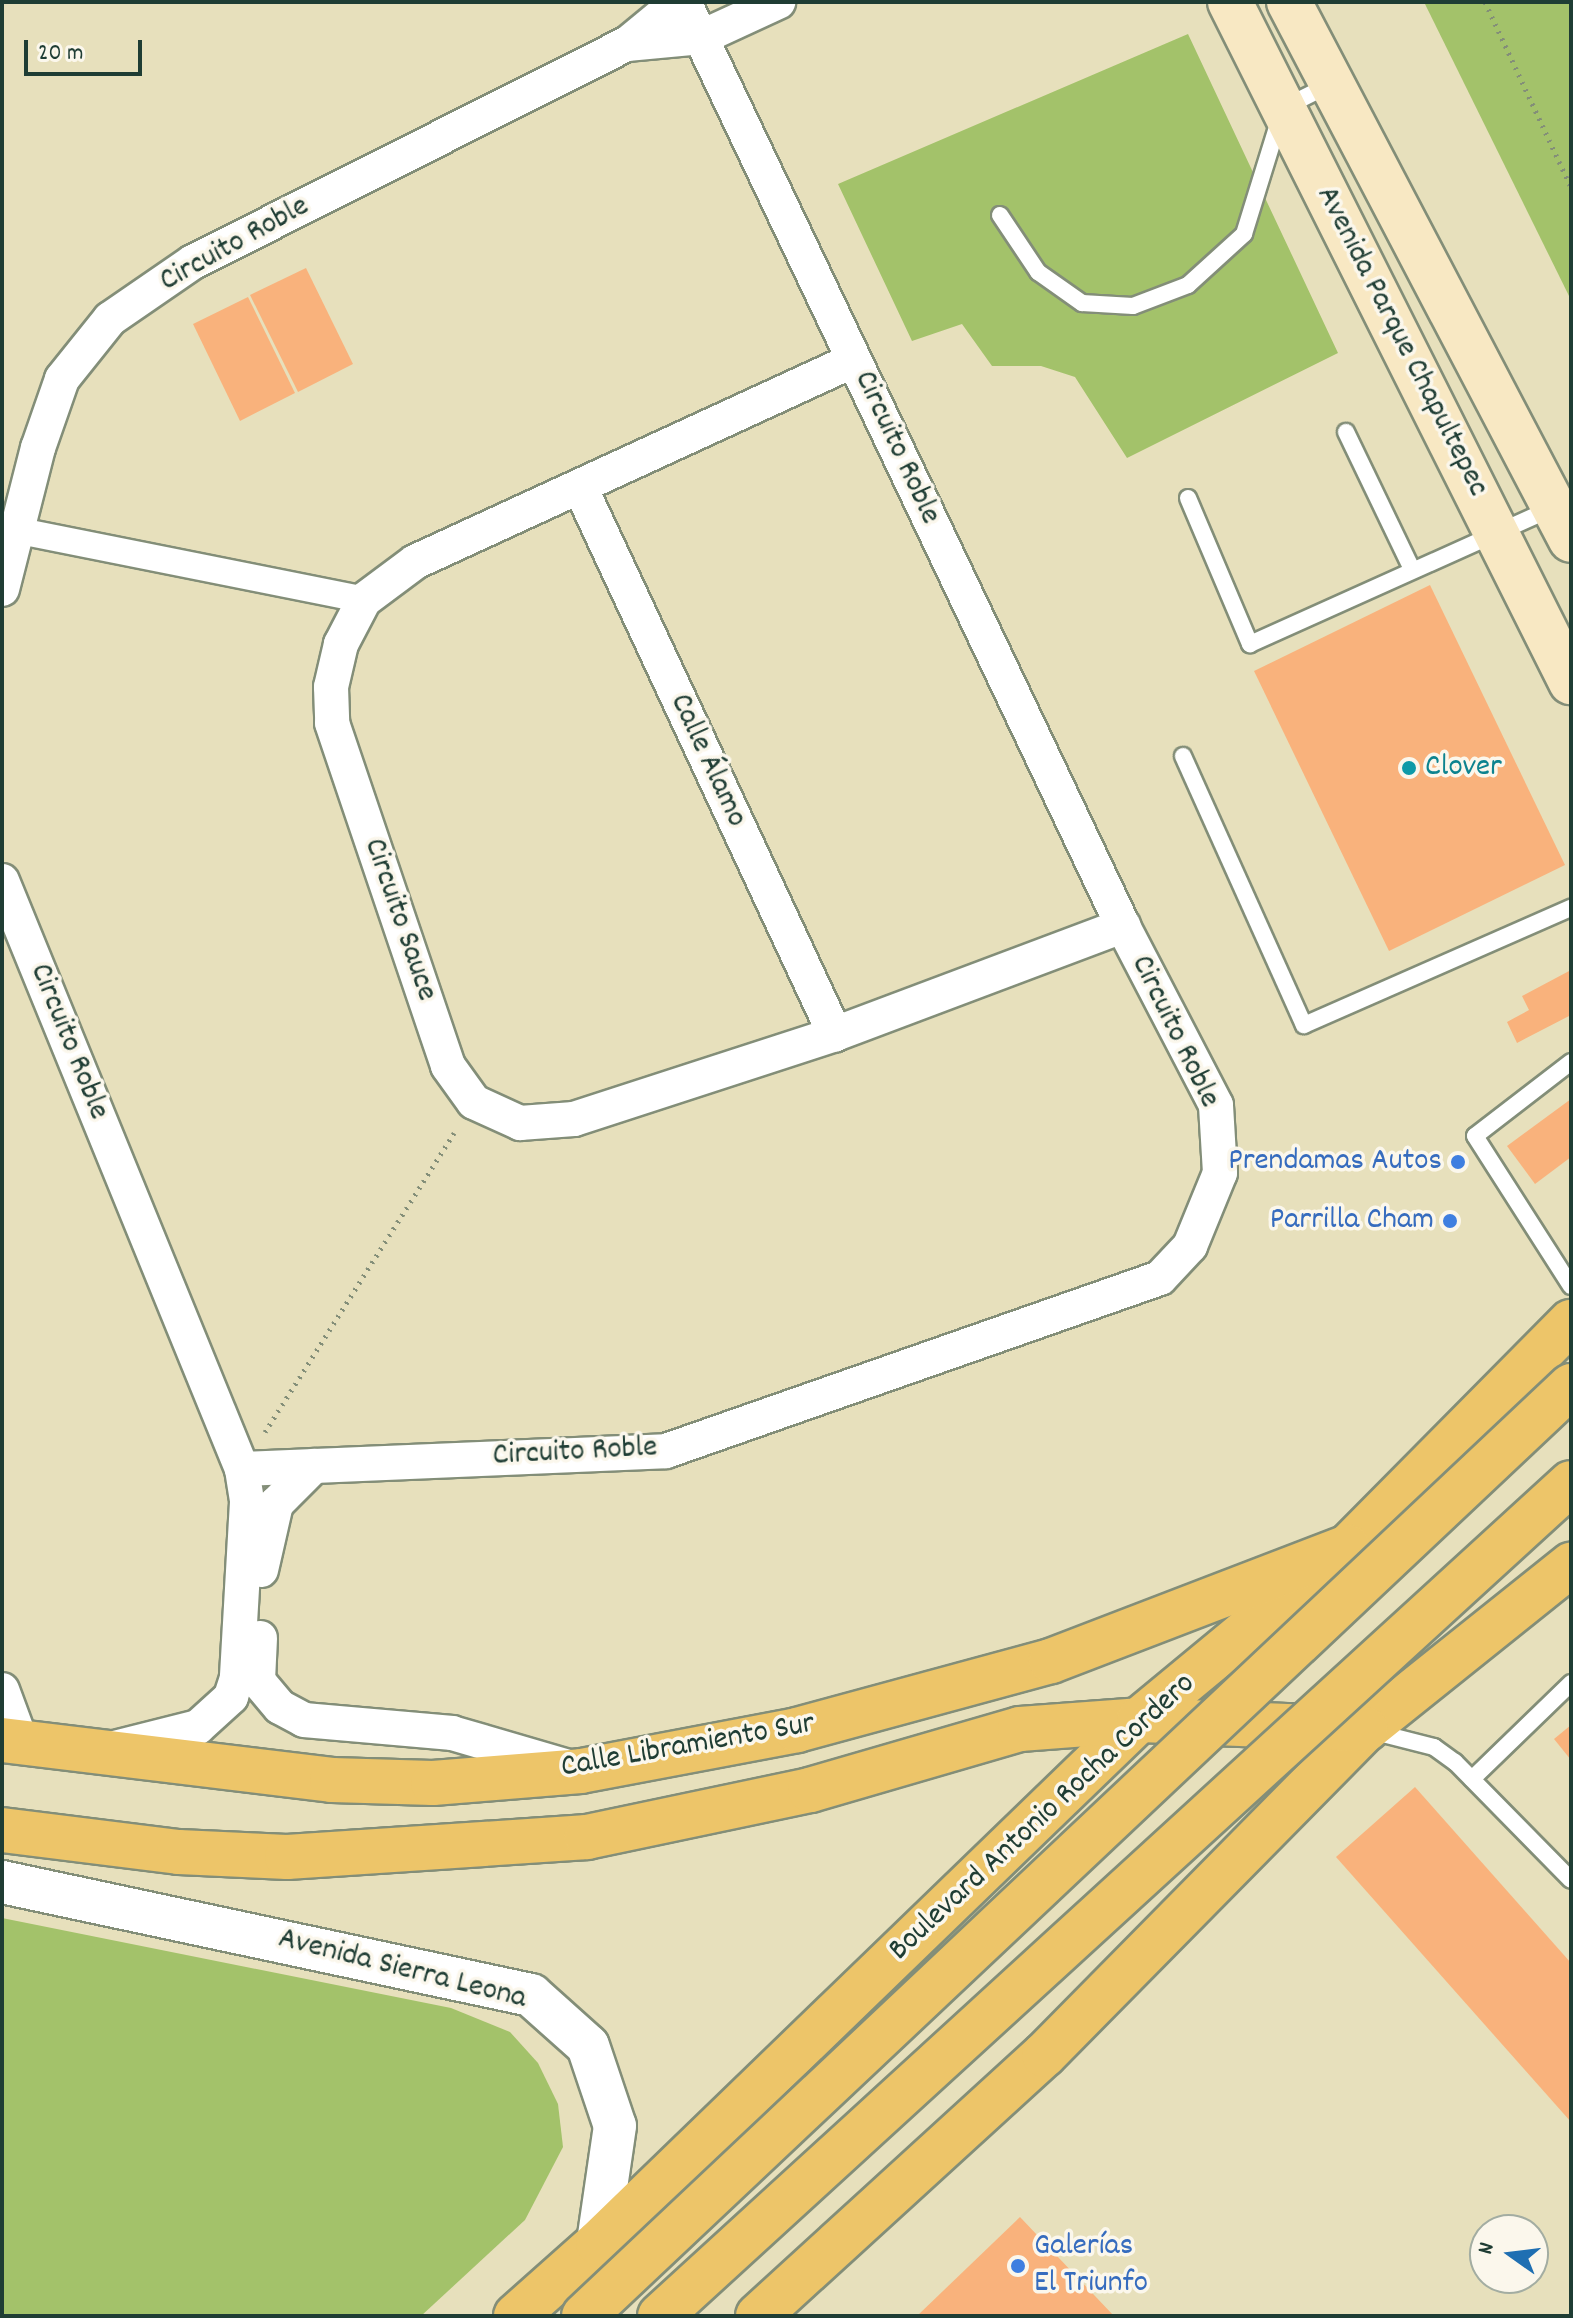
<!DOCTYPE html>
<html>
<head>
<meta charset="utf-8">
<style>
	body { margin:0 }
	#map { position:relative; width:1573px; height:2318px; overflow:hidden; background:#e7e0bc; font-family:Dekko,sans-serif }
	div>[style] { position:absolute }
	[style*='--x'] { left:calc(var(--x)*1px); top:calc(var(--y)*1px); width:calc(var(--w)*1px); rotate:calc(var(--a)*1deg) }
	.green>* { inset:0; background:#a3c26a }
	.building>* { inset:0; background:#f9b27c }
	.path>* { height:5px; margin-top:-2.5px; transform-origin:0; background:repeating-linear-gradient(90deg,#838e78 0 2px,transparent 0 8px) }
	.roads { filter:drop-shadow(2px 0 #838e78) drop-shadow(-2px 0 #838e78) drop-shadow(0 2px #838e78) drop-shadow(0 -2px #838e78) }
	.service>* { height:16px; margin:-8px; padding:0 8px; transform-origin:8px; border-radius:8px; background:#fff }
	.pedestrian>* { height:26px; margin:-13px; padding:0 13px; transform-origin:13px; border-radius:13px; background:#fff }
	.minor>* { height:34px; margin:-17px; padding:0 17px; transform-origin:17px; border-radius:17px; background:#fff }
	.tertiary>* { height:42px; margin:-21px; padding:0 21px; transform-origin:21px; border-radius:21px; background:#fff }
	.secondary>* { height:44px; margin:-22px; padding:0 22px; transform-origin:22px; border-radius:22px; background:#f8e8c3 }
	.primary>* { height:44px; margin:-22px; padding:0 22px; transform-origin:22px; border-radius:22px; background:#edc569 }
	.trunk>* { height:44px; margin:-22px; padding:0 22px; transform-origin:22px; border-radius:22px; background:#edc569 }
	.bridges { filter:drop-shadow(2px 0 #838e78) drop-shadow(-2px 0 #838e78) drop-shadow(0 2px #838e78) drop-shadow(0 -2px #838e78) }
	.trunk-bridge>* { height:44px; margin:-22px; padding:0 22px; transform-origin:22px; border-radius:22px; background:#edc569 }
	.dots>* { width:22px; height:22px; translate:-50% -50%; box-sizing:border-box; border:4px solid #fbf7ec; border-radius:50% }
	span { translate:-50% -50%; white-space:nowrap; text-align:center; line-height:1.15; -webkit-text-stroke:7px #fbf7ec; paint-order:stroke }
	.street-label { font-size:32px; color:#1f3d34 }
	.culture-label { font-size:32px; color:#0d838f }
	.left { translate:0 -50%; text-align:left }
	.shop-label { font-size:32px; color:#366cbe }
	.right { translate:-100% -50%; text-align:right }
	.frame { position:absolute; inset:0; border:4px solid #1f3d34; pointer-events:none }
	.north { position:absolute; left:1469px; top:2214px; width:80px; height:80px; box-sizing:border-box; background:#fbf7ec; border:2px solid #a3ada2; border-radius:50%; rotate:284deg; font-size:22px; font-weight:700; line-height:32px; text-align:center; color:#1f3d34 }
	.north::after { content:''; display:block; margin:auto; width:28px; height:36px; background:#1f6fb2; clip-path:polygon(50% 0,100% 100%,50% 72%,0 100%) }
	.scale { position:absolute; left:24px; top:40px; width:118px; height:36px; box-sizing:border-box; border:4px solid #1f3d34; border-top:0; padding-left:10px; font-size:24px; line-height:28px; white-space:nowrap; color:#1f3d34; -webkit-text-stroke:6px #fbf7ec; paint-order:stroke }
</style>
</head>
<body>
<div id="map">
	<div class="green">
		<i style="clip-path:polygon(1424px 2px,1571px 2px,1571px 300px)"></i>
		<i style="clip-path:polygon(1188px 34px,1338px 353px,1127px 458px,1075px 377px,1041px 366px,992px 366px,962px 324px,912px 341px,838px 184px)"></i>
		<i style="clip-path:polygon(2px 1918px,451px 2008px,510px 2032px,538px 2063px,558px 2104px,563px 2147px,525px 2220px,421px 2316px,2px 2316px)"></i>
	</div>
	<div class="building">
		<i style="clip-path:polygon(306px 268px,353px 364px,298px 392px,250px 295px)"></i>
		<i style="clip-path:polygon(248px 297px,295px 393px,240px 421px,193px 324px)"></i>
		<i style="clip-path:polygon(1430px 585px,1565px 865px,1389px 951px,1254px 671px)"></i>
		<i style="clip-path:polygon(1571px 970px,1571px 1015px,1517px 1043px,1507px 1022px,1529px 1010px,1522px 996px)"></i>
		<i style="clip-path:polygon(1571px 1099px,1571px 1157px,1535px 1184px,1507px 1146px)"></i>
		<i style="clip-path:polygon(1571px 1725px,1571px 1760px,1554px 1739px)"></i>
		<i style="clip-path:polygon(1415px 1787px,1571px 1963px,1571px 2122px,1336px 1857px)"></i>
		<i style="clip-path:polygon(1020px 2217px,1114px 2316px,917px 2316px)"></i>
	</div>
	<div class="path">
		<i style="--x:1485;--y:2;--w:204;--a:65.1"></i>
		<i style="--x:265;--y:1432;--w:354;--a:-57.7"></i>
	</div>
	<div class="roads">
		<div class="service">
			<i style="--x:1000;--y:215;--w:69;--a:56.3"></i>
			<i style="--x:1038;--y:272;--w:54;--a:35.2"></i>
			<i style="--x:1082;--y:303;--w:51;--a:3.4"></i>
			<i style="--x:1133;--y:306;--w:59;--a:-20.9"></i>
			<i style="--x:1188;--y:285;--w:76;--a:-42.3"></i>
			<i style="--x:1244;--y:234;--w:132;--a:-72.8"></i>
			<i style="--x:1283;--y:108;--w:54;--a:-26.6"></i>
			<i style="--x:1346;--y:432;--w:152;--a:64.3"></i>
			<i style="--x:1188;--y:498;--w:159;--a:67"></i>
			<i style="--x:1250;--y:644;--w:332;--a:-24.2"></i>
			<i style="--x:1183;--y:756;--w:295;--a:65.8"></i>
			<i style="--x:1304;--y:1025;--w:292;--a:-23.7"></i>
			<i style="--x:1571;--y:1062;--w:121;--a:142.4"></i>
			<i style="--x:1475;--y:1136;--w:178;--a:57.4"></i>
			<i style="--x:1371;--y:1731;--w:65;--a:14.3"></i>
			<i style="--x:1434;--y:1747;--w:26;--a:36"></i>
			<i style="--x:1455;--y:1762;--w:165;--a:45.5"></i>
			<i style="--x:1472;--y:1779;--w:138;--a:-44.1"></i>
		</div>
		<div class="pedestrian">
			<i style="--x:15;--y:530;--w:356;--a:11.3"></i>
		</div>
		<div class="minor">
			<i style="--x:627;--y:44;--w:75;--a:-5.3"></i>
			<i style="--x:702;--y:37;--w:84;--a:-24.7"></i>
			<i style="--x:854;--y:360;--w:483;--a:155.3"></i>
			<i style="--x:415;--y:562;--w:64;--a:143.3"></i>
			<i style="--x:364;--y:600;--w:50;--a:117.6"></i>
			<i style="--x:341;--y:644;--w:44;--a:103.1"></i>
			<i style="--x:331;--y:687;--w:36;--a:88"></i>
			<i style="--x:332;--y:723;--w:362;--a:71.3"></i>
			<i style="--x:448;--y:1066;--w:44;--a:54.2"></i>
			<i style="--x:474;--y:1102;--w:51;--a:24.5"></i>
			<i style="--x:520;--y:1123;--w:54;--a:-4.2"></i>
			<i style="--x:574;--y:1119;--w:274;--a:-18"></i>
			<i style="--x:835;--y:1034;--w:308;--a:-20.6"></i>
			<i style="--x:580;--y:487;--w:604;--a:65.01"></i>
			<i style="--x:2;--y:589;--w:146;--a:-75.7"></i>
			<i style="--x:38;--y:448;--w:73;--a:-70.8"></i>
			<i style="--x:62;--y:379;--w:77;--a:-51.3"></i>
			<i style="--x:110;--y:319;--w:101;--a:-34.5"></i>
			<i style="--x:193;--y:262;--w:486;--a:-26.7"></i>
			<i style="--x:627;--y:44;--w:66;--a:-39.5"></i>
			<i style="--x:2;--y:881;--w:635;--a:67.8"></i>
			<i style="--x:242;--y:1469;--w:33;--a:81"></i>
			<i style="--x:247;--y:1502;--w:176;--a:93.3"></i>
			<i style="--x:237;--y:1678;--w:20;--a:108"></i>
			<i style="--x:231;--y:1697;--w:45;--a:137.7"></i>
			<i style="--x:198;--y:1727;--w:86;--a:165.8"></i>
			<i style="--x:242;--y:1469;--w:424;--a:-2.4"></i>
			<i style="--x:666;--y:1451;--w:523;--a:-19.3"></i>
			<i style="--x:1160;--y:1278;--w:44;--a:-46.8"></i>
			<i style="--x:1190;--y:1246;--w:79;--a:-67.7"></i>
			<i style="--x:1220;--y:1173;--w:68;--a:-93.4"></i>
			<i style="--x:1216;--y:1105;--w:202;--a:-117.5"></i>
			<i style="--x:1123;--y:926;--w:1023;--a:-115.41"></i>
			<i style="--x:261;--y:1570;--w:68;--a:-77.2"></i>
			<i style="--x:276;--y:1504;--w:54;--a:-45"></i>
			<i style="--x:260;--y:1638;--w:43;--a:92.7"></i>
			<i style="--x:258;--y:1681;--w:34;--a:50"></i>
			<i style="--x:280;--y:1707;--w:27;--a:28"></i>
			<i style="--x:304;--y:1720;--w:149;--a:5"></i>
			<i style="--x:452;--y:1733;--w:118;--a:16.3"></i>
			<i style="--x:2;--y:1690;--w:58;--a:69.7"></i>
		</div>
		<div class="tertiary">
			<i style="--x:2;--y:1882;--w:541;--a:12.06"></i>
			<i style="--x:531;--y:1995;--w:76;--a:41.8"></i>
			<i style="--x:588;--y:2046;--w:84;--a:71.4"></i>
			<i style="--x:615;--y:2126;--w:118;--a:98.3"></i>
		</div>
		<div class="secondary">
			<i style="--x:1230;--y:2;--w:761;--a:63.37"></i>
			<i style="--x:1289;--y:2;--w:607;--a:62.34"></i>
		</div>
		<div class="primary">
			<i style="--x:516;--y:2316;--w:110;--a:-41.7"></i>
			<i style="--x:598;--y:2243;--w:752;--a:-44.03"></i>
			<i style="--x:1139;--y:1720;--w:271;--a:-39.6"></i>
			<i style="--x:1348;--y:1547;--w:317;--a:-45.3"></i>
			<i style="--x:758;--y:2316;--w:387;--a:-42.4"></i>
			<i style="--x:1044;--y:2055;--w:458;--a:-45.4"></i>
			<i style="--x:1366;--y:1729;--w:263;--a:-38.7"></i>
		</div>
		<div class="trunk">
			<i style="--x:2;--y:1740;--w:332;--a:6.9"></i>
			<i style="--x:332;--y:1780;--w:101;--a:1.7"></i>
			<i style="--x:433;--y:1783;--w:148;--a:-4.6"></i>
			<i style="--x:581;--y:1771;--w:220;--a:-10.7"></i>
			<i style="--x:797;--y:1730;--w:263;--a:-15.2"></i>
			<i style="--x:1051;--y:1661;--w:318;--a:-21"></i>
			<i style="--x:2;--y:1830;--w:178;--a:7.1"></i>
			<i style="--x:179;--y:1852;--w:108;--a:2.7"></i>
			<i style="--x:287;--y:1857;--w:301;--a:-3.8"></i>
			<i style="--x:587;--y:1837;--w:228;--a:-11.9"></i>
			<i style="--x:810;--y:1790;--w:219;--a:-16.2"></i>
			<i style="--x:1020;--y:1729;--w:119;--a:-4.3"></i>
			<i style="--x:1139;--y:1720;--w:227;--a:2.3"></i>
		</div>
	</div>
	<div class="bridges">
		<div class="trunk-bridge">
			<i style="--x:584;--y:2316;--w:1356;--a:-43.3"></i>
			<i style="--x:660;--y:2316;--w:1234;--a:-42.44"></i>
		</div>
	</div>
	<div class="dots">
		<i style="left:1409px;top:768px;background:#0f9aa8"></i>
		<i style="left:1458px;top:1162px;background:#3f7fe0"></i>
		<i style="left:1450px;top:1221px;background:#3f7fe0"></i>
		<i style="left:1018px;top:2266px;background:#3f7fe0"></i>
	</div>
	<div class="street-label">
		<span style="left:235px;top:245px;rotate:-29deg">Circuito Roble</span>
		<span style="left:1401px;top:342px;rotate:63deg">Avenida Parque Chapultepec</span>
		<span style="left:896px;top:448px;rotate:65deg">Circuito Roble</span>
		<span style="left:707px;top:761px;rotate:65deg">Calle Álamo</span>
		<span style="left:399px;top:920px;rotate:71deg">Circuito Sauce</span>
		<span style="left:1174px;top:1032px;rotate:64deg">Circuito Roble</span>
		<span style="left:68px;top:1042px;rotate:68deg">Circuito Roble</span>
		<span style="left:575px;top:1453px;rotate:-3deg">Circuito Roble</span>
		<span style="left:688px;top:1747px;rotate:-10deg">Calle Libramiento Sur</span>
		<span style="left:1043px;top:1818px;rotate:-43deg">Boulevard Antonio Rocha Cordero</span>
		<span style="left:402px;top:1970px;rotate:14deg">Avenida Sierra Leona</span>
	</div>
	<div class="culture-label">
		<span class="left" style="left:1425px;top:768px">Clover</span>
	</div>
	<div class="shop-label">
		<span class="right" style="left:1442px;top:1162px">Prendamas Autos</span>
		<span class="right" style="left:1434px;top:1221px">Parrilla Cham</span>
		<span class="left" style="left:1034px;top:2266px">Galerías<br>El Triunfo</span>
	</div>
	<div class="frame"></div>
	<div class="north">N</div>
	<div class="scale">20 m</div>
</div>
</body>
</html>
